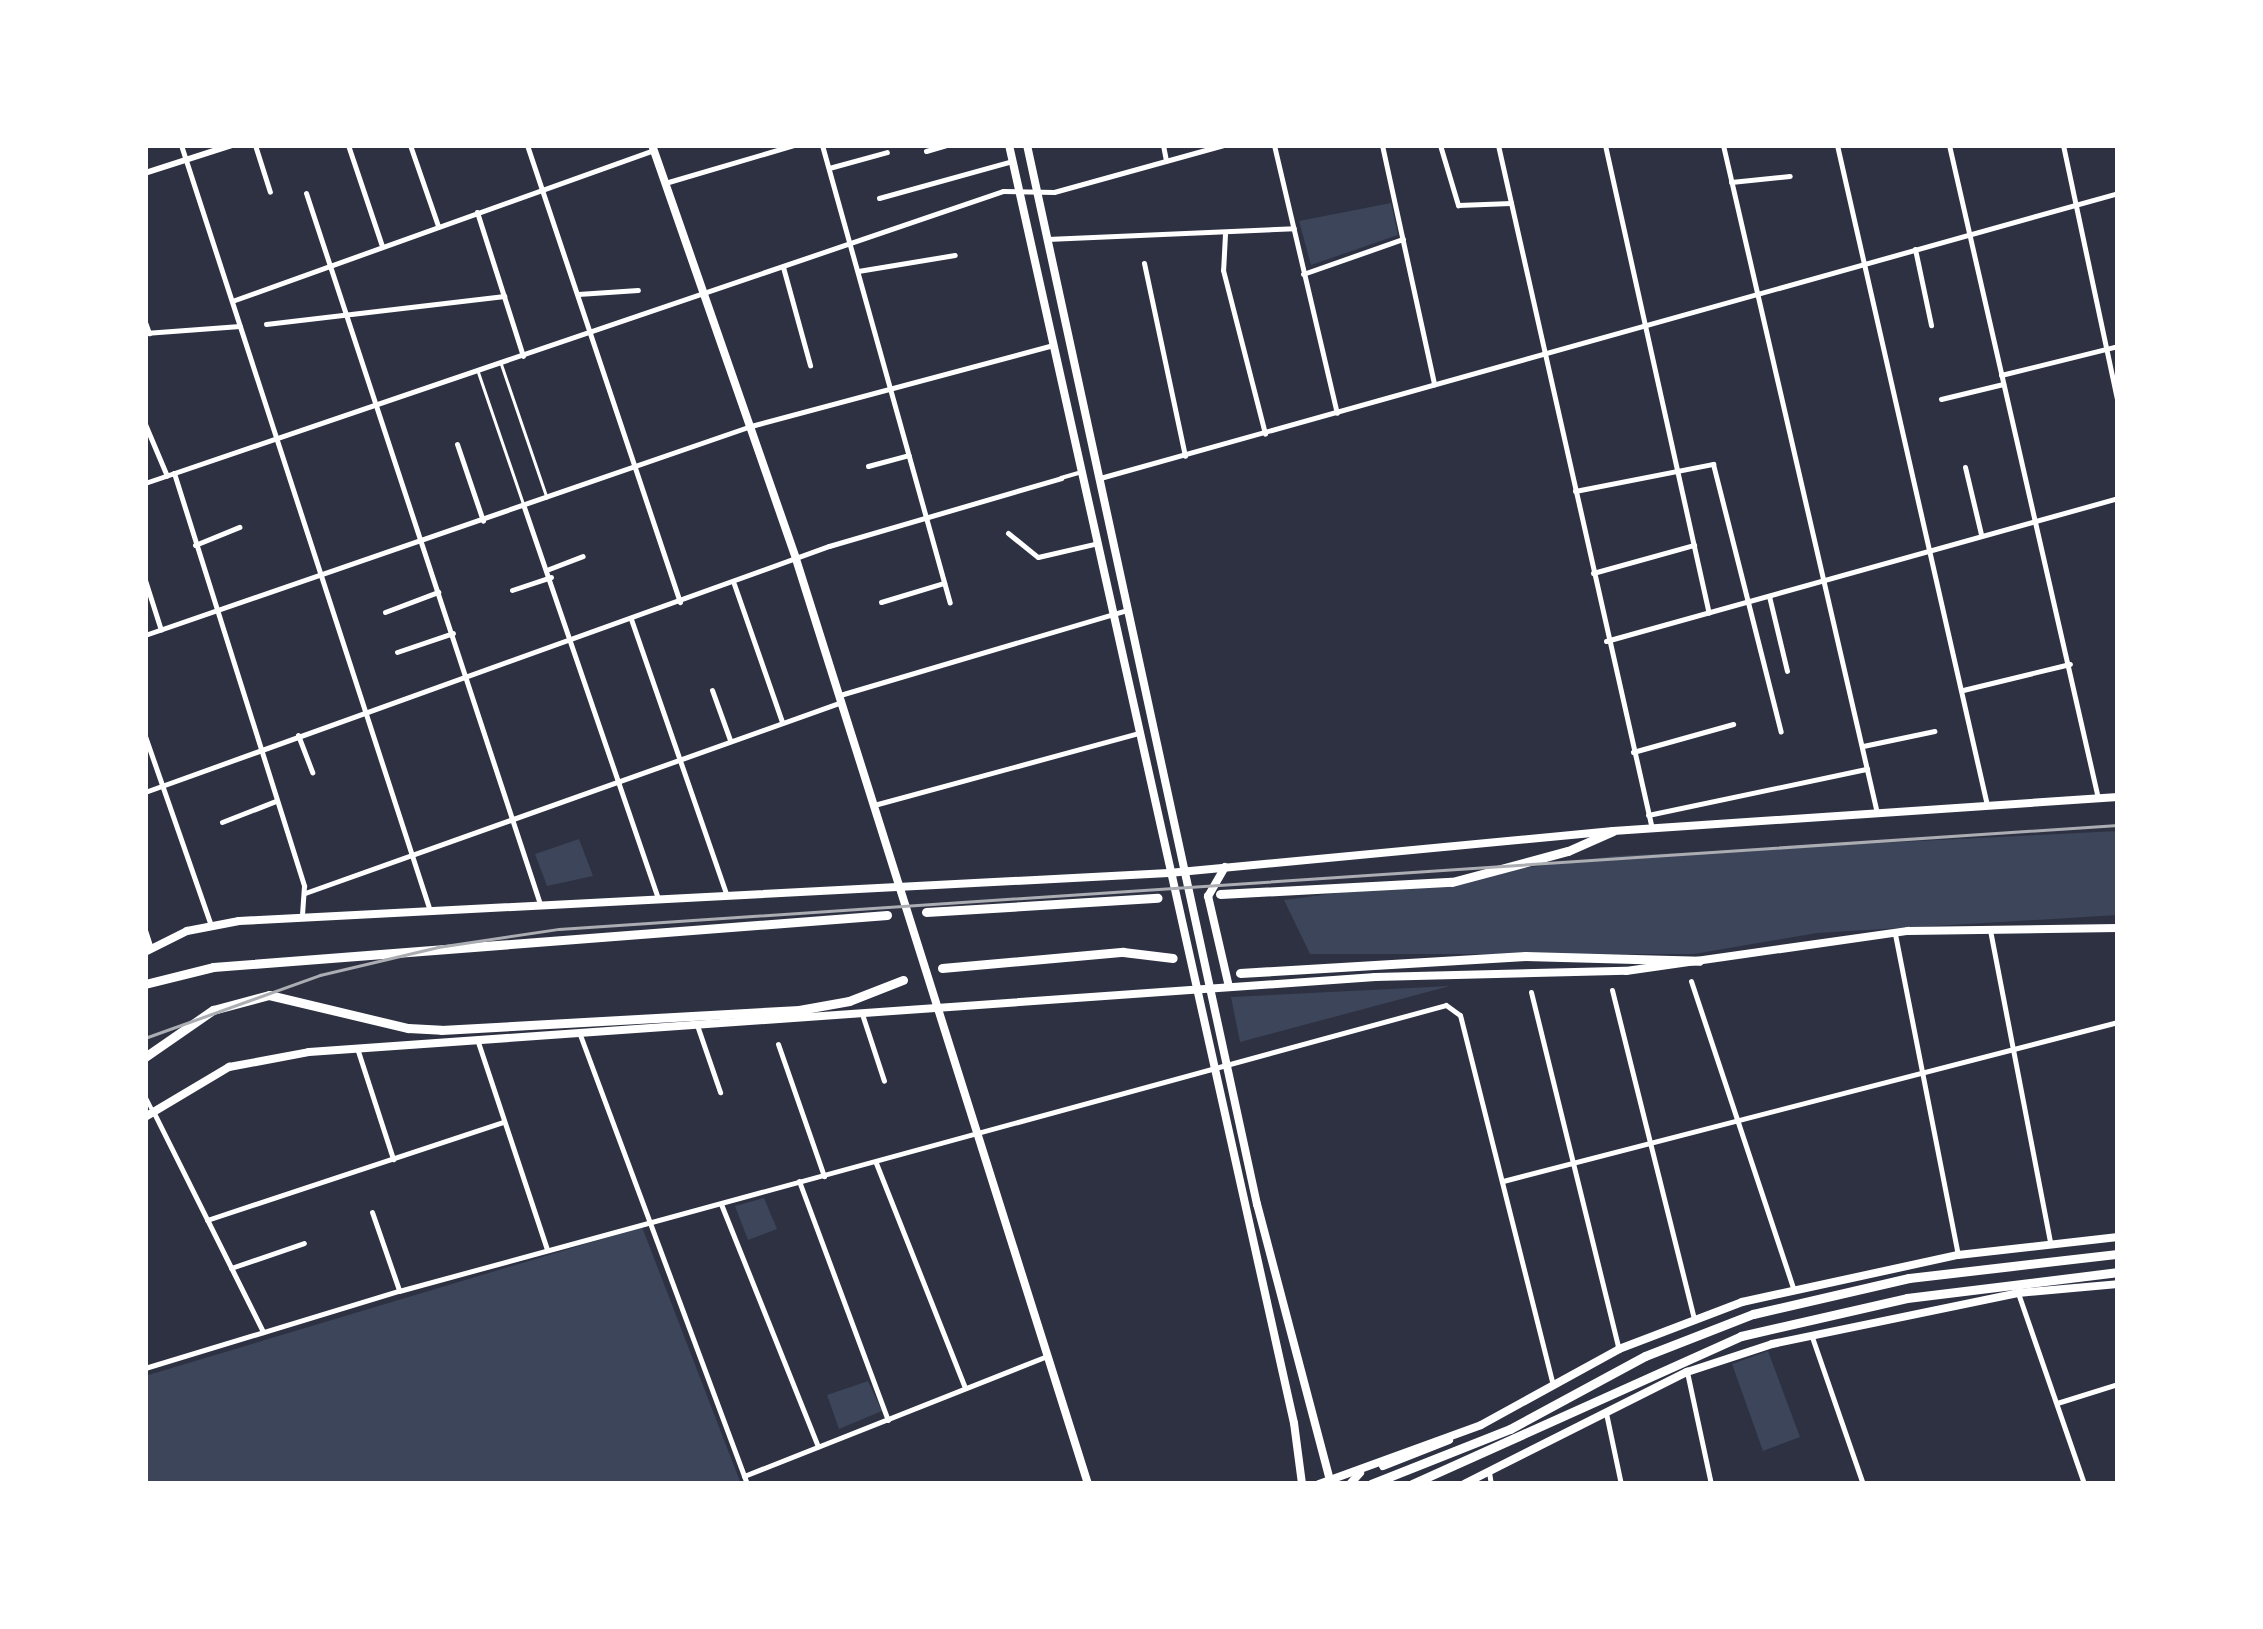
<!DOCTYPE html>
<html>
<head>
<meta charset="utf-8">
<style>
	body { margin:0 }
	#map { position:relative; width:2263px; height:1629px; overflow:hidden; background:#2d3142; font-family:"DM Sans",sans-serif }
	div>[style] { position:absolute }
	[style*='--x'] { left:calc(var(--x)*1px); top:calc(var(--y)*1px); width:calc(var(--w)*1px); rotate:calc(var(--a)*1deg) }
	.green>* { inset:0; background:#3c4559 }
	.service>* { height:2.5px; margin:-1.25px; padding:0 1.25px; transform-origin:1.25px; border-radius:1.25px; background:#fff }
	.pedestrian>* { height:4px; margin:-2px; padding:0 2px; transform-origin:2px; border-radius:2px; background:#fff }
	.minor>* { height:5px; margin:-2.5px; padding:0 2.5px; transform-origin:2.5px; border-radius:2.5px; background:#fff }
	.tertiary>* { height:6px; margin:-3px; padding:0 3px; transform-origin:3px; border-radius:3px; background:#fff }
	.secondary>* { height:8px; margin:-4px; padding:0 4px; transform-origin:4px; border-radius:4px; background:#fff }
	.primary>* { height:8px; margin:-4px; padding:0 4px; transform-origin:4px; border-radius:4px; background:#fff }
	.trunk>* { height:9px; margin:-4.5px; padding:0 4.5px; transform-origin:4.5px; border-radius:4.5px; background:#fff }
	.rail>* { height:2.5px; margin:-1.25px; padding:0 1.25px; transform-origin:1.25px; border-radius:1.25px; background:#abadb3 }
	span { translate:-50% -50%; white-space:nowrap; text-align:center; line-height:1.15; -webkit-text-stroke:8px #fff; paint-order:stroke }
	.frame { position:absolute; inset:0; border:148px solid #fff; pointer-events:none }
</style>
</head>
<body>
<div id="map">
	<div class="green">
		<i style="clip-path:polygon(1391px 203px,1398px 235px,1311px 265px,1299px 221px)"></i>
		<i style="clip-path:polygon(2118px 831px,2118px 915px,1817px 933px,1694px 954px,1310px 954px,1284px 900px,1615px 856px)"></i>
		<i style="clip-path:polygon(579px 839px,593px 876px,547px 886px,535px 854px)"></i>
		<i style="clip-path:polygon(1450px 986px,1240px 1042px,1231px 997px)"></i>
		<i style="clip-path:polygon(764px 1198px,777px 1229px,748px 1240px,735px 1206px)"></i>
		<i style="clip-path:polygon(642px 1227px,741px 1484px,145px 1484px,145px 1376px)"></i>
		<i style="clip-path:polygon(1768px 1351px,1800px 1437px,1763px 1451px,1732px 1364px)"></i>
		<i style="clip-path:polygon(868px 1381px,882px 1411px,839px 1429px,827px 1395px)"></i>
	</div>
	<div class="service">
		<i style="--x:501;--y:363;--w:142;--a:71.1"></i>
		<i style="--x:478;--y:371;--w:142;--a:71.1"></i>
	</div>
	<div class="pedestrian">
		<i style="--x:1061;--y:478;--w:18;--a:-16"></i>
		<i style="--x:145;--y:1096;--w:16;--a:63"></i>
	</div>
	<div class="minor">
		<i style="--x:181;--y:145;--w:805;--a:71.99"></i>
		<i style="--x:255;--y:145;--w:49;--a:72.3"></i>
		<i style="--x:348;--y:145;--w:107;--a:71.4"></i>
		<i style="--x:410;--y:145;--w:86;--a:70.9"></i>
		<i style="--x:527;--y:145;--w:482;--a:71.5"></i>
		<i style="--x:822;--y:145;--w:475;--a:74.4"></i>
		<i style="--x:1163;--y:145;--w:16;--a:79"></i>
		<i style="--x:1274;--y:145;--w:275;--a:76.8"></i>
		<i style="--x:1382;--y:145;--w:245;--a:77.7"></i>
		<i style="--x:1440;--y:145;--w:63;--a:73.3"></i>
		<i style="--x:1458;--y:205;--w:53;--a:-2.2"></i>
		<i style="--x:1498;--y:145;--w:701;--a:77.31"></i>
		<i style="--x:1605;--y:145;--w:479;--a:77.5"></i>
		<i style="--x:1723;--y:145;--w:686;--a:77.02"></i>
		<i style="--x:1837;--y:145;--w:677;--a:77.2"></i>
		<i style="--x:1949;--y:145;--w:670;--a:77.15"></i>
		<i style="--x:2063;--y:145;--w:264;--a:78"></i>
		<i style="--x:926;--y:151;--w:22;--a:-16"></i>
		<i style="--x:829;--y:168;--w:60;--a:-15.4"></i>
		<i style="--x:1731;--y:182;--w:59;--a:-5.8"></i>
		<i style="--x:665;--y:183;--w:134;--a:-16.4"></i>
		<i style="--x:306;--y:193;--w:749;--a:71.78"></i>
		<i style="--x:879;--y:198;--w:138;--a:-15.5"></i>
		<i style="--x:477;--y:212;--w:151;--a:72.3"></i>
		<i style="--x:1225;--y:234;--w:36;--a:93"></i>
		<i style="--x:1223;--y:270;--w:169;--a:75.6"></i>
		<i style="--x:1047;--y:239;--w:247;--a:-2.5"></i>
		<i style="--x:1915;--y:249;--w:78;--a:78.1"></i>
		<i style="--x:1144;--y:263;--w:197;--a:78"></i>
		<i style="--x:783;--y:267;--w:102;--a:74.6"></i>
		<i style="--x:858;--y:271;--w:98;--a:-9.4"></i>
		<i style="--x:1303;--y:274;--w:106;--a:-19.3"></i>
		<i style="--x:578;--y:294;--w:60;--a:-3.8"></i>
		<i style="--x:232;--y:301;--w:447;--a:-19.7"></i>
		<i style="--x:145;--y:322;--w:12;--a:70"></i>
		<i style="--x:266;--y:324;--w:240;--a:-6.7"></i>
		<i style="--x:145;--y:333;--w:95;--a:-4.2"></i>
		<i style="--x:2001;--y:375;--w:121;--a:-13.9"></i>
		<i style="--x:1941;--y:399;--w:64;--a:-13.6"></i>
		<i style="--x:145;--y:424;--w:56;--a:67.1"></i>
		<i style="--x:457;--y:444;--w:81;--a:71.3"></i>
		<i style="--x:868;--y:466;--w:42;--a:-15"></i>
		<i style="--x:1965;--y:467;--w:69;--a:76.6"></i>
		<i style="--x:174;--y:473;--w:433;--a:72.5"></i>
		<i style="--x:304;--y:886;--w:32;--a:94"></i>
		<i style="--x:1100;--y:478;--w:1057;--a:-15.64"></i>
		<i style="--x:145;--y:483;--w:906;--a:-18.79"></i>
		<i style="--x:1003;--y:191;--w:51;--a:1.1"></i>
		<i style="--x:1054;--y:192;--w:175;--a:-15.5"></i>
		<i style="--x:1575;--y:491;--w:141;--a:-11.1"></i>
		<i style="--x:1713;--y:464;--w:276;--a:75.8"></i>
		<i style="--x:524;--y:507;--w:413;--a:71.1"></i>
		<i style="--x:1008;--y:533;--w:38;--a:39"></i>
		<i style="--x:1038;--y:557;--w:57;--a:-13.1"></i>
		<i style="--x:195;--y:545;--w:48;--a:-22.2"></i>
		<i style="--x:549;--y:569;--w:36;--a:-21"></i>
		<i style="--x:1593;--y:573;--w:105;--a:-15.5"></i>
		<i style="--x:145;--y:580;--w:52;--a:72.3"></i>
		<i style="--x:734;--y:584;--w:146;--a:70.8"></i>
		<i style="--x:512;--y:590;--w:41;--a:-18.4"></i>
		<i style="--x:1769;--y:596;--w:77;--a:76.5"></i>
		<i style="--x:881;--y:602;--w:66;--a:-16.8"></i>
		<i style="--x:385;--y:612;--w:57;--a:-20.7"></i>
		<i style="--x:631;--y:619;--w:291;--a:70.9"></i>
		<i style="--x:145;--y:635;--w:641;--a:-19.03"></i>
		<i style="--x:751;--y:426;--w:309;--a:-15"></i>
		<i style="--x:1606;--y:641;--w:532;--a:-15.6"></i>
		<i style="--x:397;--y:652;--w:59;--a:-18.7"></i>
		<i style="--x:712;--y:690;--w:53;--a:70.2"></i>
		<i style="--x:1963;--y:690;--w:110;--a:-13.7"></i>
		<i style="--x:840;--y:695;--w:299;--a:-16.5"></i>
		<i style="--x:298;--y:735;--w:40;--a:69"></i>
		<i style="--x:145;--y:736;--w:200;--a:70.8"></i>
		<i style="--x:1863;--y:746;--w:73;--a:-11.9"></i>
		<i style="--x:1633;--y:752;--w:104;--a:-15.6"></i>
		<i style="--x:145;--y:792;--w:727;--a:-19.78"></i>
		<i style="--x:829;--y:546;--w:242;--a:-16.3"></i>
		<i style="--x:874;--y:805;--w:271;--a:-15.2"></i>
		<i style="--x:1648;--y:815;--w:224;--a:-11.9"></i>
		<i style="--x:222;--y:822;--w:58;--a:-21.3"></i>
		<i style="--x:305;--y:893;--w:570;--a:-19.58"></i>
		<i style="--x:145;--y:930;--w:19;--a:72"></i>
		<i style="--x:1990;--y:930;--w:319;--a:79.1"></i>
		<i style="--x:1895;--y:934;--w:327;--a:78.9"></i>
		<i style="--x:1691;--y:981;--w:324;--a:71.6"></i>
		<i style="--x:1612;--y:990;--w:338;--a:76"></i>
		<i style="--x:1531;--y:992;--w:368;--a:76.2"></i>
		<i style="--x:863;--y:1017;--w:67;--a:71.8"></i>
		<i style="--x:698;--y:1028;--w:68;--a:71"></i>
		<i style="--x:579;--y:1032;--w:482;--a:69.6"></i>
		<i style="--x:477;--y:1039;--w:222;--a:71.6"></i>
		<i style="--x:778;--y:1044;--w:140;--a:70.8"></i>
		<i style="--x:357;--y:1048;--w:117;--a:72"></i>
		<i style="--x:153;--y:1111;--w:247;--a:63.5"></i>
		<i style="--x:876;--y:1163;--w:242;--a:68.4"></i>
		<i style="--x:799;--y:1181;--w:255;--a:69.6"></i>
		<i style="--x:1503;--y:1181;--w:635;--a:-14.5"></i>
		<i style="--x:721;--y:1204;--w:261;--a:68.2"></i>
		<i style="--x:372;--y:1212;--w:83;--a:70.9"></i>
		<i style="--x:207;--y:1220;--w:313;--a:-18.3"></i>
		<i style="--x:231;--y:1268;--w:77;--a:-18.9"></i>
		<i style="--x:2018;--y:1293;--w:202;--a:70.9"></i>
		<i style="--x:1812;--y:1337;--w:156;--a:70.9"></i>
		<i style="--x:145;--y:1368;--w:265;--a:-16.9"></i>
		<i style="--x:399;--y:1291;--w:1085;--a:-15.28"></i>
		<i style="--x:1446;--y:1005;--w:17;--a:36"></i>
		<i style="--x:1460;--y:1015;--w:382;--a:75.9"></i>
		<i style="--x:1687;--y:1372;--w:115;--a:77.9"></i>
		<i style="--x:2057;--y:1403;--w:64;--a:-17.3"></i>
		<i style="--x:1606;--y:1413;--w:73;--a:78.1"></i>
		<i style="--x:1489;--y:1472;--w:12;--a:81"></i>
		<i style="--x:744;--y:1476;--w:326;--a:-21.6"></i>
	</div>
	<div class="tertiary">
		<i style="--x:145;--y:173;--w:91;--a:-17.8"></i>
	</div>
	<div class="secondary">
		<i style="--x:652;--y:145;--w:438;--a:70.8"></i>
		<i style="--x:796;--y:559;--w:970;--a:72.48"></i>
		<i style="--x:1225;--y:867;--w:34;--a:120"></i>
		<i style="--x:1208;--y:896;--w:93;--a:77"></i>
		<i style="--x:145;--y:952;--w:47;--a:-26.6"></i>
		<i style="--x:187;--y:931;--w:53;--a:-10.9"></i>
		<i style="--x:239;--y:921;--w:931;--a:-2.95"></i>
		<i style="--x:1169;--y:873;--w:446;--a:-5.4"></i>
		<i style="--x:1613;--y:831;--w:506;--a:-3.85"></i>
		<i style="--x:145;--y:1117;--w:98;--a:-30.8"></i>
		<i style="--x:229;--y:1067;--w:81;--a:-10.6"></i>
		<i style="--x:309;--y:1052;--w:1069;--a:-4.02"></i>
		<i style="--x:1375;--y:977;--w:251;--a:-1.4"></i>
		<i style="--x:1626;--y:971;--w:285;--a:-8.1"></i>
		<i style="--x:1908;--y:931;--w:210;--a:-0.8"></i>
		<i style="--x:1383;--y:1466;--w:71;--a:-21.5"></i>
		<i style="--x:1319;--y:1484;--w:172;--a:-20"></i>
		<i style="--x:1481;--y:1425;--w:158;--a:-28.8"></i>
		<i style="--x:1619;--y:1349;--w:132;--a:-20.9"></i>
		<i style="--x:1742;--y:1302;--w:221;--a:-12.3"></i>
		<i style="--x:1958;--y:1255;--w:161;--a:-6.4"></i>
		<i style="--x:1350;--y:1484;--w:15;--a:-48"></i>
		<i style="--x:1464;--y:1484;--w:250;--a:-26.7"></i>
		<i style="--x:1687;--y:1372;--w:89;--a:-18.2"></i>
		<i style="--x:1772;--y:1344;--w:251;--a:-11.7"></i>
		<i style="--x:2018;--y:1293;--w:100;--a:-5.1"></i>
	</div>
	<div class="primary">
		<i style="--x:1009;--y:145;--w:1309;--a:77.43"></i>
		<i style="--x:1294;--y:1423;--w:62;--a:82.5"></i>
		<i style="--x:1027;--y:145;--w:1084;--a:77.75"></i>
		<i style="--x:1257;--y:1204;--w:290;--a:75.2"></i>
	</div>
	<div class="trunk">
		<i style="--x:1220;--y:894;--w:232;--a:-3"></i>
		<i style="--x:1452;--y:882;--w:120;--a:-15"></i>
		<i style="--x:1568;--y:851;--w:49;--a:-24"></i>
		<i style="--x:926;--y:912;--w:232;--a:-3.5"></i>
		<i style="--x:942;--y:968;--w:182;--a:-5.1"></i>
		<i style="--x:1123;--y:952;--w:50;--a:6.8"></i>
		<i style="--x:1240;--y:973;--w:286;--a:-3.4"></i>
		<i style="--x:1525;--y:956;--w:174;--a:1.6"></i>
		<i style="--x:145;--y:984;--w:70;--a:-14"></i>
		<i style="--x:213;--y:967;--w:676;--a:-4.41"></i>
		<i style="--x:145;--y:1057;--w:83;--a:-34.7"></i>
		<i style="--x:213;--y:1010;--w:58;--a:-15"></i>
		<i style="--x:269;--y:995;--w:143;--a:13.4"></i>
		<i style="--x:408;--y:1028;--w:33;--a:3"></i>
		<i style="--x:441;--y:1030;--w:359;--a:-3.2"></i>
		<i style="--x:799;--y:1010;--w:51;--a:-10.2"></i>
		<i style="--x:849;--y:1001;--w:58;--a:-21.3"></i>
		<i style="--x:1371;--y:1484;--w:149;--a:-21.6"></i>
		<i style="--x:1510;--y:1429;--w:153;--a:-28.4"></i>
		<i style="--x:1645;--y:1356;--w:116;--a:-21.3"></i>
		<i style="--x:1753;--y:1314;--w:160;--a:-13"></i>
		<i style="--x:1909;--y:1278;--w:210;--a:-6.6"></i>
		<i style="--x:1412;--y:1484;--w:361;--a:-24.2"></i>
		<i style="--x:1741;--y:1336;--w:170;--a:-12.9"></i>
		<i style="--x:1907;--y:1298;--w:213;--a:-7"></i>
	</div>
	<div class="rail">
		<i style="--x:145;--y:1038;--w:186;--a:-19.8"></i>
		<i style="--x:320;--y:975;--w:121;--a:-13.3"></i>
		<i style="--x:438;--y:947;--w:122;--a:-8.5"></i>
		<i style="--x:559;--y:929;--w:1562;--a:-3.82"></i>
	</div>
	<div class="frame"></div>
</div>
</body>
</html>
